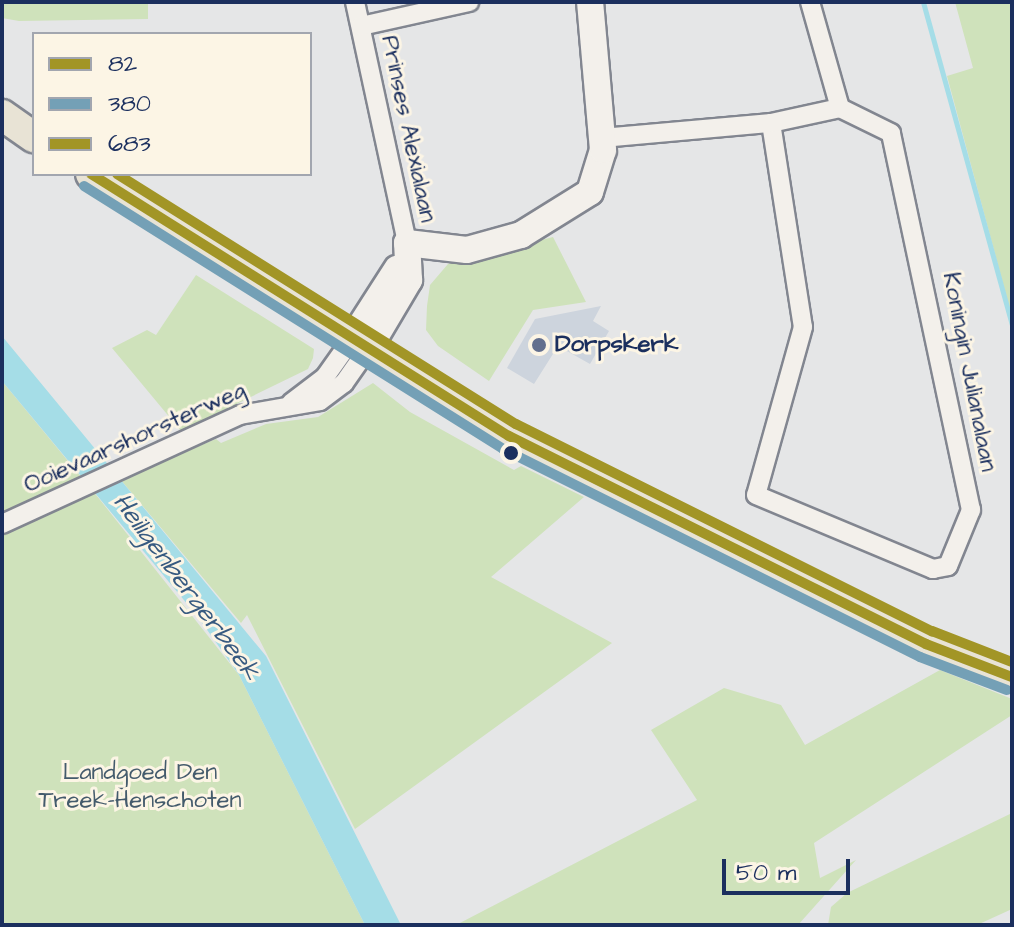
<!DOCTYPE html>
<html>
<head>
<meta charset="utf-8">
<style>
	body { margin:0 }
	#map { position:relative; width:1014px; height:927px; overflow:hidden; background:#e5e6e7; font-family:"Architects Daughter",sans-serif }
	div>[style] { position:absolute }
	[style*='--x'] { left:calc(var(--x)*1px); top:calc(var(--y)*1px); width:calc(var(--w)*1px); rotate:calc(var(--a)*1deg) }
	.green>* { inset:0; background:#cfe2bb }
	.water>* { inset:0; background:#a5dde7 }
	.stream>* { height:5px; margin:-2.5px; padding:0 2.5px; transform-origin:2.5px; border-radius:2.5px; background:#a5dde7 }
	.building>* { inset:0; background:#cdd4dd }
	.roads { filter:drop-shadow(2px 0 #828690) drop-shadow(-2px 0 #828690) drop-shadow(0 2px #828690) drop-shadow(0 -2px #828690) }
	.street>* { height:18px; margin:-9px; padding:0 9px; transform-origin:9px; border-radius:9px; background:#f3f0eb }
	.secondary>* { height:26px; margin:-13px; padding:0 13px; transform-origin:13px; border-radius:13px; background:#f3f0eb }
	.primary>* { height:30px; margin:-15px; padding:0 15px; transform-origin:15px; border-radius:15px; background:#e8e3d5 }
	.bus-1>* { height:10px; margin:-5px; padding:0 5px; transform-origin:5px; border-radius:5px; background:#a29526 }
	.bus-2>* { height:10px; margin:-5px; padding:0 5px; transform-origin:5px; border-radius:5px; background:#74a0b6 }
	.bus-3>* { height:10px; margin:-5px; padding:0 5px; transform-origin:5px; border-radius:5px; background:#a29526 }
	.dots>* { width:22px; height:22px; translate:-50% -50%; box-sizing:border-box; border:4px solid #fcf5e5; border-radius:50% }
	span { translate:-50% -50%; white-space:nowrap; text-align:center; line-height:1.15; -webkit-text-stroke:6px #fcf5e5; paint-order:stroke }
	.street-label { font-size:24px; color:#1b2f5e }
	.poi-label { font-size:24px; color:#1b2f5e; font-weight:700 }
	.left { translate:0 -50%; text-align:left }
	.park-label { font-size:24px; color:#445b6c }
	.water-label { font-size:26px; color:#375a80; font-style:italic }
	.frame { position:absolute; inset:0; border:4px solid #1b2f5e; pointer-events:none }
	.legend { position:absolute; left:32px; top:32px; width:280px; height:144px; box-sizing:border-box; background:#fcf5e5; border:2px solid #a2a6af; margin:0; padding:10px 14px; list-style:none; font-size:24px; color:#1b2f5e }
	.legend li { display:flex; align-items:center; gap:16px; height:40px }
	.legend b { width:40px; border:2px solid #a2a6af }
	.scale { position:absolute; left:722px; top:859px; width:128px; height:36px; box-sizing:border-box; border:4px solid #1b2f5e; border-top:0; padding-left:10px; font-size:24px; line-height:28px; white-space:nowrap; color:#1b2f5e; -webkit-text-stroke:6px #fcf5e5; paint-order:stroke }
</style>
</head>
<body>
<div id="map">
	<div class="green">
		<i style="clip-path:polygon(2px 2px,148px 2px,148px 19px,19px 21px,2px 18px)"></i>
		<i style="clip-path:polygon(955px 2px,1012px 2px,1012px 317px,947px 76px,973px 68px)"></i>
		<i style="clip-path:polygon(553px 237px,586px 302px,533px 310px,489px 381px,438px 346px,426px 330px,427px 306px,430px 285px,448px 264px)"></i>
		<i style="clip-path:polygon(196px 275px,314px 349px,313px 358px,308px 369px,181px 431px,112px 348px,147px 330px,156px 335px)"></i>
		<i style="clip-path:polygon(2px 381px,82px 478px,2px 515px)"></i>
		<i style="clip-path:polygon(373px 383px,410px 412px,514px 470px,521px 466px,584px 497px,491px 577px,612px 643px,355px 829px,247px 615px,241px 623px,120px 479px,216px 439px,221px 443px,266px 424px,318px 417px)"></i>
		<i style="clip-path:polygon(93px 491px,239px 675px,365px 925px,2px 925px,2px 535px)"></i>
		<i style="clip-path:polygon(940px 670px,1012px 699px,1012px 715px,814px 843px,820px 878px,856px 860px,798px 925px,456px 925px,697px 800px,651px 730px,724px 688px,781px 705px,805px 745px)"></i>
		<i style="clip-path:polygon(1012px 813px,1012px 909px,977px 925px,828px 925px,831px 907px,847px 893px)"></i>
	</div>
	<div class="water">
		<i style="clip-path:polygon(2px 336px,266px 656px,401px 925px,365px 925px,239px 675px,198px 617px,2px 381px)"></i>
	</div>
	<div class="stream">
		<i style="--x:923;--y:2;--w:336;--a:74.6"></i>
	</div>
	<div class="building">
		<i style="clip-path:polygon(601px 306px,593px 321px,609px 331px,590px 364px,558px 346px,534px 384px,507px 368px,535px 319px)"></i>
	</div>
	<div class="roads">
		<div class="street">
			<i style="--x:355;--y:2;--w:247;--a:77.8"></i>
			<i style="--x:361;--y:26;--w:111;--a:-12.5"></i>
			<i style="--x:771;--y:123;--w:206;--a:81.1"></i>
			<i style="--x:803;--y:327;--w:174;--a:105.6"></i>
			<i style="--x:756;--y:495;--w:192;--a:22.7"></i>
			<i style="--x:933;--y:569;--w:15;--a:-11"></i>
			<i style="--x:948;--y:566;--w:61;--a:-67.7"></i>
			<i style="--x:971;--y:510;--w:385;--a:-102"></i>
			<i style="--x:891;--y:133;--w:57;--a:-153.9"></i>
			<i style="--x:840;--y:108;--w:110;--a:-105.8"></i>
			<i style="--x:602;--y:138;--w:170;--a:-5.1"></i>
			<i style="--x:771;--y:123;--w:71;--a:-12.3"></i>
			<i style="--x:291;--y:403;--w:43;--a:-37.4"></i>
			<i style="--x:325;--y:377;--w:50;--a:-54.7"></i>
			<i style="--x:2;--y:524;--w:262;--a:-24.6"></i>
			<i style="--x:240;--y:415;--w:81;--a:-9.9"></i>
			<i style="--x:320;--y:401;--w:30;--a:-37"></i>
			<i style="--x:344;--y:383;--w:45;--a:-54.9"></i>
		</div>
		<div class="secondary">
			<i style="--x:407;--y:243;--w:60;--a:6.7"></i>
			<i style="--x:467;--y:250;--w:56;--a:-15.5"></i>
			<i style="--x:521;--y:235;--w:81;--a:-31.9"></i>
			<i style="--x:590;--y:192;--w:44;--a:-72.8"></i>
			<i style="--x:603;--y:150;--w:149;--a:-95"></i>
			<i style="--x:354;--y:336;--w:80;--a:-57.3"></i>
			<i style="--x:370;--y:346;--w:77;--a:-59.4"></i>
			<i style="--x:409;--y:280;--w:37;--a:-93"></i>
		</div>
		<div class="primary">
			<i style="--x:2;--y:115;--w:39;--a:35"></i>
			<i style="--x:91;--y:174;--w:493;--a:32.1"></i>
			<i style="--x:509;--y:436;--w:466;--a:26.5"></i>
			<i style="--x:926;--y:644;--w:92;--a:21"></i>
		</div>
	</div>
	<div class="bus-1">
		<i style="--x:91;--y:174;--w:493;--a:32.1"></i>
		<i style="--x:509;--y:436;--w:466;--a:26.5"></i>
		<i style="--x:926;--y:644;--w:92;--a:21"></i>
	</div>
	<div class="bus-2">
		<i style="--x:84;--y:186;--w:495;--a:32.1"></i>
		<i style="--x:503;--y:449;--w:466;--a:26.5"></i>
		<i style="--x:920;--y:657;--w:93;--a:20.8"></i>
	</div>
	<div class="bus-3">
		<i style="--x:117;--y:174;--w:471;--a:32.1"></i>
		<i style="--x:516;--y:424;--w:465;--a:26.5"></i>
		<i style="--x:932;--y:631;--w:86;--a:21.2"></i>
	</div>
	<div class="dots">
		<i style="left:539px;top:345px;background:#626f8e"></i>
		<i style="left:511px;top:453px;background:#1b2f5e"></i>
	</div>
	<div class="street-label">
		<span style="left:408px;top:129px;rotate:78deg">Prinses Alexialaan</span>
		<span style="left:969px;top:372px;rotate:79deg">Koningin Julianalaan</span>
		<span style="left:135px;top:438px;rotate:-24deg">Ooievaarshorsterweg</span>
	</div>
	<div class="poi-label">
		<span class="left" style="left:555px;top:345px">Dorpskerk</span>
	</div>
	<div class="park-label">
		<span style="left:140px;top:787px">Landgoed Den<br>Treek-Henschoten</span>
	</div>
	<div class="water-label">
		<span style="left:186px;top:587px;rotate:53deg">Heiligenbergerbeek</span>
	</div>
	<div class="frame"></div>
	<ul class="legend">
	<li><b style="height:10px;background:#a29526"></b>82</li>
	<li><b style="height:10px;background:#74a0b6"></b>380</li>
	<li><b style="height:10px;background:#a29526"></b>683</li>
	</ul>
	<div class="scale">50 m</div>
</div>
</body>
</html>
